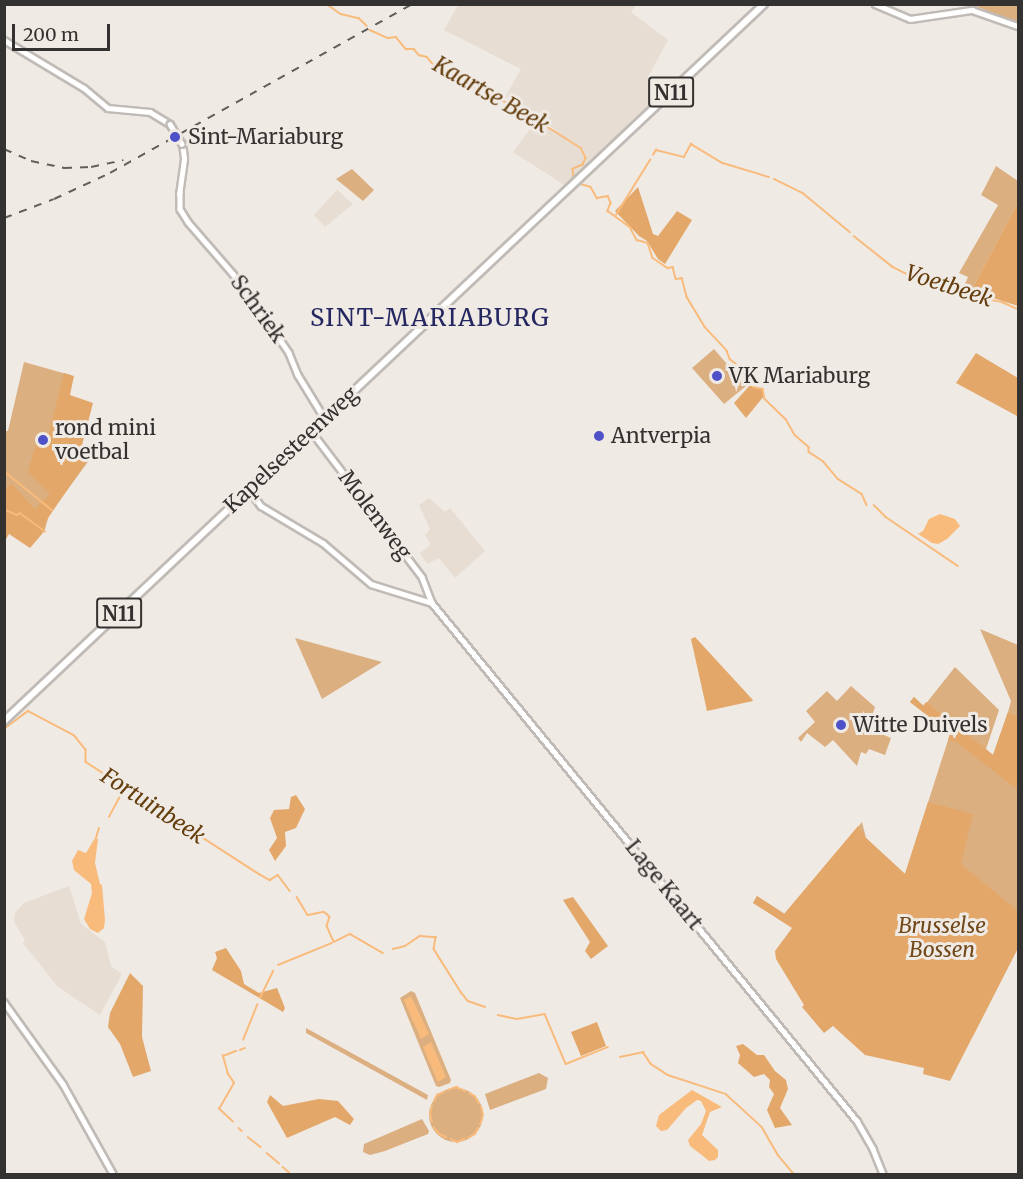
<!DOCTYPE html>
<html>
<head>
<meta charset="utf-8">
<style>
	body { margin:0 }
	#map { position:relative; width:1023px; height:1179px; overflow:hidden; background:#f0eae5; font-family:Merriweather,serif }
	div>[style] { position:absolute }
	[style*='--x'] { left:calc(var(--x)*1px); top:calc(var(--y)*1px); width:calc(var(--w)*1px); rotate:calc(var(--a)*1deg) }
	.built>* { inset:0; background:#e7ddd2 }
	.green>* { inset:0; background:#dcaf81 }
	.round { border-radius:50% }
	.forest>* { inset:0; background:#e3a869 }
	.water>* { inset:0; background:#f8bb7c }
	.stream>* { height:1.5px; margin:-0.75px; padding:0 0.75px; transform-origin:0.75px; border-radius:0.75px; background:#f8bb7c }
	.roads { filter:drop-shadow(2px 0 #c0bbb6) drop-shadow(-2px 0 #c0bbb6) drop-shadow(0 2px #c0bbb6) drop-shadow(0 -2px #c0bbb6) }
	.minor>* { height:4.5px; margin:-2.25px; padding:0 2.25px; transform-origin:2.25px; border-radius:2.25px; background:#fff }
	.major>* { height:6px; margin:-3px; padding:0 3px; transform-origin:3px; border-radius:3px; background:#fff }
	.rail>* { height:1.5px; margin-top:-0.75px; transform-origin:0; background:repeating-linear-gradient(90deg,#615e5b 0 8px,transparent 0 16px) }
	.bridges { filter:drop-shadow(2px 0 #c0bbb6) drop-shadow(-2px 0 #c0bbb6) drop-shadow(0 2px #c0bbb6) drop-shadow(0 -2px #c0bbb6) }
	.minor-bridge>* { height:4.5px; margin:-2.25px; padding:0 2.25px; transform-origin:2.25px; border-radius:2.25px; background:#fff }
	.dots>* { width:16px; height:16px; translate:-50% -50%; box-sizing:border-box; border:3px solid #f0eae5; border-radius:50% }
	span { translate:-50% -50%; white-space:nowrap; text-align:center; line-height:1.15; -webkit-text-stroke:6px #f0eae5; paint-order:stroke }
	.shield-label span { padding:2px 4px; background:#f0eae5; border:2px solid; border-radius:4px; -webkit-text-stroke-width:0 }
	.shield-label { font-size:20px; color:#343230; font-weight:700 }
	.poi-label { font-size:21px; color:#343230 }
	.left { translate:0 -50%; text-align:left }
	.street-label { font-size:21px; color:#343230 }
	.park-label { font-size:21px; color:#704819; font-style:italic }
	.water-label { font-size:22px; color:#653e0d; font-style:italic }
	.quarter-label { font-size:24px; color:#252761; letter-spacing:1.5px }
	.frame { position:absolute; inset:0; border:6px solid #343230; pointer-events:none }
	.scale { position:absolute; left:12px; top:24px; width:98px; height:27px; box-sizing:border-box; border:3px solid #343230; border-top:0; padding-left:8px; font-size:18px; line-height:21px; white-space:nowrap; color:#343230; -webkit-text-stroke:4px #f0eae5; paint-order:stroke }
</style>
</head>
<body>
<div id="map">
	<div class="built">
		<i style="clip-path:polygon(458px 5px,636px 5px,631px 12px,668px 40px,648px 77px,667px 90px,566px 186px,513px 152px,535px 122px,559px 132px,505px 97px,521px 69px,444px 30px)"></i>
		<i style="clip-path:polygon(337px 190px,353px 204px,325px 227px,314px 215px)"></i>
		<i style="clip-path:polygon(429px 498px,445px 512px,450px 508px,485px 551px,455px 578px,439px 558px,427px 564px,420px 553px,431px 545px,425px 535px,430px 529px,419px 505px)"></i>
		<i style="clip-path:polygon(69px 886px,81px 924px,105px 942px,111px 966px,122px 974px,100px 1015px,58px 987px,23px 943px,25px 940px,14px 922px,15px 913px,24px 903px)"></i>
	</div>
	<div class="green">
		<i style="clip-path:polygon(973px 5px,1018px 5px,1018px 23px)"></i>
		<i style="clip-path:polygon(996px 166px,1018px 181px,1018px 202px,969px 295px,961px 293px,968px 277px,959px 273px,998px 205px,981px 195px)"></i>
		<i style="clip-path:polygon(352px 169px,374px 190px,363px 201px,336px 179px)"></i>
		<i style="clip-path:polygon(714px 349px,746px 386px,724px 404px,692px 368px)"></i>
		<i style="clip-path:polygon(24px 362px,70px 375px,49px 445px,90px 459px,49px 515px,44px 533px,19px 517px,5px 536px,5px 431px,8px 431px)"></i>
		<i style="clip-path:polygon(980px 629px,1018px 645px,1018px 948px,973px 1036px,753px 903px,757px 896px,785px 914px,862px 822px,866px 838px,905px 874px,950px 734px,930px 728px,932px 719px,910px 702px,914px 697px,924px 706px,955px 667px,999px 710px,986px 749px,993px 755px,1008px 712px,1011px 701px)"></i>
		<i style="clip-path:polygon(295px 638px,382px 662px,322px 699px)"></i>
		<i style="clip-path:polygon(851px 686px,875px 707px,868px 728px,891px 738px,885px 755px,869px 749px,866px 754px,861px 752px,857px 766px,833px 740px,825px 747px,807px 733px,801px 742px,798px 738px,815px 722px,806px 711px,827px 691px,837px 701px)"></i>
		<i style="clip-path:polygon(411px 991px,415px 993px,451px 1080px,450px 1083px,439px 1087px,436px 1086px,400px 998px)"></i>
		<i style="clip-path:polygon(306px 1028px,428px 1095px,427px 1100px,306px 1033px)"></i>
		<i style="clip-path:polygon(539px 1073px,548px 1078px,546px 1089px,490px 1110px,485px 1094px)"></i>
		<i class="round" style="left:429px;top:1088px;width:54px;height:54px"></i>
		<i style="clip-path:polygon(422px 1119px,429px 1131px,428px 1134px,385px 1151px,370px 1155px,363px 1152px,364px 1144px)"></i>
	</div>
	<div class="forest">
		<i style="clip-path:polygon(638px 187px,653px 234px,658px 236px,677px 211px,692px 220px,665px 264px,658px 259px,647px 241px,639px 236px,615px 211px)"></i>
		<i style="clip-path:polygon(1018px 202px,1018px 306px,971px 291px)"></i>
		<i style="clip-path:polygon(976px 353px,1018px 378px,1017px 416px,956px 383px)"></i>
		<i style="clip-path:polygon(64px 373px,74px 376px,70px 395px,93px 403px,80px 453px,89px 458px,46px 521px,42px 534px,30px 548px,9px 534px,5px 541px,5px 490px,11px 483px,35px 509px,50px 494px,28px 472px,36px 444px,46px 445px)"></i>
		<i style="clip-path:polygon(751px 384px,754px 388px,763px 389px,764px 396px,746px 418px,734px 403px)"></i>
		<i style="clip-path:polygon(695px 637px,752px 699px,753px 701px,707px 711px,691px 639px)"></i>
		<i style="clip-path:polygon(914px 697px,923px 706px,926px 702px,993px 755px,1008px 712px,1018px 717px,1018px 790px,956px 742px,948px 740px,950px 734px,930px 728px,932px 719px,910px 702px)"></i>
		<i style="clip-path:polygon(296px 795px,305px 809px,296px 828px,285px 832px,286px 846px,275px 861px,269px 850px,277px 838px,270px 818px,274px 810px,289px 809px,291px 797px)"></i>
		<i style="clip-path:polygon(928px 802px,973px 814px,961px 864px,1018px 911px,1018px 948px,950px 1081px,923px 1074px,924px 1068px,865px 1055px,833px 1026px,824px 1033px,802px 1007px,804px 1005px,776px 959px,775px 951px,792px 928px,753px 903px,757px 896px,784px 914px,858px 826px,866px 838px,905px 874px)"></i>
		<i style="clip-path:polygon(573px 897px,608px 946px,591px 959px,585px 951px,590px 942px,563px 900px)"></i>
		<i style="clip-path:polygon(226px 948px,241px 971px,244px 984px,259px 993px,277px 988px,285px 1008px,283px 1012px,212px 970px,217px 958px,215px 952px)"></i>
		<i style="clip-path:polygon(130px 973px,143px 986px,142px 1037px,151px 1071px,133px 1077px,120px 1044px,108px 1027px,110px 1013px)"></i>
		<i style="clip-path:polygon(597px 1022px,606px 1046px,581px 1056px,571px 1032px)"></i>
		<i style="clip-path:polygon(743px 1044px,757px 1055px,764px 1055px,775px 1071px,786px 1080px,788px 1089px,780px 1108px,792px 1125px,775px 1128px,767px 1110px,774px 1094px,769px 1087px,770px 1080px,764px 1074px,754px 1077px,738px 1063px,740px 1055px,736px 1046px)"></i>
		<i style="clip-path:polygon(270px 1095px,283px 1106px,319px 1099px,338px 1101px,354px 1119px,350px 1125px,335px 1117px,287px 1138px,267px 1102px)"></i>
	</div>
	<div class="water">
		<i style="clip-path:polygon(940px 514px,955px 519px,960px 526px,947px 539px,938px 544px,932px 543px,918px 534px,923px 531px,929px 519px)"></i>
		<i style="clip-path:polygon(95px 838px,98px 839px,95px 863px,100px 884px,102px 885px,105px 920px,104px 928px,98px 933px,90px 929px,84px 919px,92px 893px,91px 884px,74px 870px,72px 861px,78px 850px,86px 853px)"></i>
		<i style="clip-path:polygon(411px 996px,429px 1034px,421px 1039px,404px 1000px)"></i>
		<i style="clip-path:polygon(431px 1042px,446px 1077px,438px 1082px,423px 1047px)"></i>
		<i style="clip-path:polygon(692px 1090px,722px 1107px,710px 1112px,702px 1135px,718px 1150px,718px 1157px,715px 1160px,709px 1161px,703px 1156px,690px 1146px,688px 1140px,701px 1124px,706px 1111px,701px 1101px,697px 1100px,686px 1108px,667px 1130px,661px 1131px,656px 1126px,659px 1115px)"></i>
	</div>
	<div class="stream">
		<i style="--x:327;--y:4;--w:17;--a:36"></i>
		<i style="--x:341;--y:14;--w:18;--a:13"></i>
		<i style="--x:359;--y:18;--w:11;--a:45"></i>
		<i style="--x:370;--y:30;--w:20;--a:24"></i>
		<i style="--x:388;--y:38;--w:8;--a:-7"></i>
		<i style="--x:396;--y:37;--w:16;--a:50"></i>
		<i style="--x:406;--y:49;--w:8;--a:0"></i>
		<i style="--x:414;--y:49;--w:8;--a:50"></i>
		<i style="--x:419;--y:55;--w:8;--a:14"></i>
		<i style="--x:427;--y:57;--w:11;--a:49"></i>
		<i style="--x:434;--y:65;--w:8;--a:0"></i>
		<i style="--x:442;--y:65;--w:7;--a:63"></i>
		<i style="--x:445;--y:71;--w:25;--a:23"></i>
		<i style="--x:468;--y:81;--w:13;--a:45"></i>
		<i style="--x:477;--y:90;--w:39;--a:23"></i>
		<i style="--x:513;--y:105;--w:80;--a:32.3"></i>
		<i style="--x:581;--y:148;--w:11;--a:63"></i>
		<i style="--x:586;--y:158;--w:8;--a:113"></i>
		<i style="--x:583;--y:165;--w:11;--a:158"></i>
		<i style="--x:573;--y:169;--w:8;--a:83"></i>
		<i style="--x:653;--y:155;--w:6;--a:-59"></i>
		<i style="--x:656;--y:150;--w:29;--a:14"></i>
		<i style="--x:684;--y:157;--w:15;--a:-62"></i>
		<i style="--x:691;--y:144;--w:37;--a:31"></i>
		<i style="--x:723;--y:163;--w:48;--a:16.9"></i>
		<i style="--x:774;--y:179;--w:32;--a:26"></i>
		<i style="--x:803;--y:193;--w:61;--a:39.7"></i>
		<i style="--x:581;--y:184;--w:10;--a:17"></i>
		<i style="--x:591;--y:187;--w:13;--a:61"></i>
		<i style="--x:597;--y:198;--w:11;--a:-10"></i>
		<i style="--x:608;--y:196;--w:8;--a:67"></i>
		<i style="--x:611;--y:203;--w:9;--a:111"></i>
		<i style="--x:608;--y:211;--w:27;--a:36"></i>
		<i style="--x:630;--y:227;--w:15;--a:62"></i>
		<i style="--x:637;--y:240;--w:11;--a:15"></i>
		<i style="--x:648;--y:243;--w:16;--a:72"></i>
		<i style="--x:653;--y:258;--w:18;--a:34"></i>
		<i style="--x:668;--y:268;--w:5;--a:-11"></i>
		<i style="--x:673;--y:267;--w:12;--a:76"></i>
		<i style="--x:676;--y:279;--w:6;--a:-9"></i>
		<i style="--x:682;--y:278;--w:20;--a:75"></i>
		<i style="--x:687;--y:297;--w:35;--a:59"></i>
		<i style="--x:705;--y:327;--w:33;--a:47"></i>
		<i style="--x:727;--y:351;--w:9;--a:69"></i>
		<i style="--x:730;--y:359;--w:24;--a:38"></i>
		<i style="--x:749;--y:374;--w:8;--a:76"></i>
		<i style="--x:616;--y:215;--w:65;--a:-58.3"></i>
		<i style="--x:854;--y:236;--w:50;--a:38.5"></i>
		<i style="--x:893;--y:267;--w:18;--a:27"></i>
		<i style="--x:909;--y:275;--w:50;--a:21"></i>
		<i style="--x:956;--y:293;--w:47;--a:11.1"></i>
		<i style="--x:1002;--y:302;--w:17;--a:24"></i>
		<i style="--x:753;--y:387;--w:10;--a:11"></i>
		<i style="--x:763;--y:389;--w:10;--a:79"></i>
		<i style="--x:765;--y:399;--w:29;--a:44"></i>
		<i style="--x:786;--y:419;--w:18;--a:61"></i>
		<i style="--x:795;--y:435;--w:18;--a:41"></i>
		<i style="--x:809;--y:447;--w:5;--a:90"></i>
		<i style="--x:809;--y:452;--w:17;--a:33"></i>
		<i style="--x:823;--y:461;--w:23;--a:50"></i>
		<i style="--x:838;--y:479;--w:28;--a:32"></i>
		<i style="--x:862;--y:494;--w:12;--a:66"></i>
		<i style="--x:4;--y:471;--w:62;--a:39.1"></i>
		<i style="--x:874;--y:505;--w:17;--a:45"></i>
		<i style="--x:886;--y:517;--w:87;--a:34.2"></i>
		<i style="--x:4;--y:509;--w:14;--a:25"></i>
		<i style="--x:17;--y:515;--w:4;--a:-34"></i>
		<i style="--x:20;--y:513;--w:31;--a:36"></i>
		<i style="--x:4;--y:729;--w:30;--a:-37"></i>
		<i style="--x:28;--y:711;--w:52;--a:27.6"></i>
		<i style="--x:74;--y:735;--w:19;--a:51"></i>
		<i style="--x:86;--y:750;--w:12;--a:90"></i>
		<i style="--x:86;--y:762;--w:206;--a:32.9"></i>
		<i style="--x:259;--y:874;--w:13;--a:29"></i>
		<i style="--x:270;--y:880;--w:9;--a:-32"></i>
		<i style="--x:278;--y:875;--w:20;--a:53"></i>
		<i style="--x:109;--y:817;--w:32;--a:-62"></i>
		<i style="--x:96;--y:838;--w:10;--a:-73"></i>
		<i style="--x:297;--y:897;--w:21;--a:59"></i>
		<i style="--x:308;--y:915;--w:16;--a:-11"></i>
		<i style="--x:324;--y:912;--w:4;--a:34"></i>
		<i style="--x:327;--y:914;--w:4;--a:45"></i>
		<i style="--x:330;--y:917;--w:9;--a:108"></i>
		<i style="--x:327;--y:926;--w:17;--a:66"></i>
		<i style="--x:334;--y:942;--w:18;--a:-27"></i>
		<i style="--x:350;--y:934;--w:38;--a:30"></i>
		<i style="--x:393;--y:949;--w:12;--a:-14"></i>
		<i style="--x:405;--y:946;--w:18;--a:-34"></i>
		<i style="--x:420;--y:936;--w:16;--a:4"></i>
		<i style="--x:436;--y:937;--w:12;--a:99"></i>
		<i style="--x:434;--y:949;--w:51;--a:57.9"></i>
		<i style="--x:461;--y:992;--w:11;--a:52"></i>
		<i style="--x:468;--y:1001;--w:18;--a:19"></i>
		<i style="--x:278;--y:965;--w:58;--a:-22.2"></i>
		<i style="--x:260;--y:998;--w:30;--a:-64"></i>
		<i style="--x:498;--y:1015;--w:19;--a:12"></i>
		<i style="--x:517;--y:1019;--w:28;--a:-10"></i>
		<i style="--x:545;--y:1014;--w:54;--a:67.2"></i>
		<i style="--x:566;--y:1064;--w:45;--a:-22"></i>
		<i style="--x:243;--y:1040;--w:38;--a:-68"></i>
		<i style="--x:240;--y:1050;--w:5;--a:-22"></i>
		<i style="--x:620;--y:1057;--w:24;--a:-12"></i>
		<i style="--x:643;--y:1052;--w:14;--a:56"></i>
		<i style="--x:651;--y:1064;--w:20;--a:33"></i>
		<i style="--x:668;--y:1075;--w:61;--a:18.1"></i>
		<i style="--x:726;--y:1094;--w:49;--a:42.5"></i>
		<i style="--x:762;--y:1127;--w:32;--a:60"></i>
		<i style="--x:778;--y:1155;--w:25;--a:50"></i>
		<i style="--x:448;--y:1090;--w:9;--a:-21"></i>
		<i style="--x:456;--y:1087;--w:10;--a:24"></i>
		<i style="--x:469;--y:1093;--w:7;--a:27"></i>
		<i style="--x:475;--y:1096;--w:8;--a:60"></i>
		<i style="--x:434;--y:1101;--w:7;--a:-63"></i>
		<i style="--x:437;--y:1095;--w:8;--a:-23"></i>
		<i style="--x:233;--y:1122;--w:19;--a:-137"></i>
		<i style="--x:219;--y:1109;--w:30;--a:-60"></i>
		<i style="--x:234;--y:1083;--w:11;--a:-124"></i>
		<i style="--x:228;--y:1074;--w:19;--a:-106"></i>
		<i style="--x:223;--y:1056;--w:14;--a:-21"></i>
		<i style="--x:432;--y:1122;--w:9;--a:-103"></i>
		<i style="--x:430;--y:1113;--w:7;--a:-74"></i>
		<i style="--x:480;--y:1125;--w:10;--a:-73"></i>
		<i style="--x:483;--y:1115;--w:8;--a:-104"></i>
		<i style="--x:434;--y:1127;--w:7;--a:56"></i>
		<i style="--x:438;--y:1133;--w:9;--a:27"></i>
		<i style="--x:239;--y:1128;--w:4;--a:45"></i>
		<i style="--x:248;--y:1137;--w:16;--a:38"></i>
		<i style="--x:468;--y:1138;--w:8;--a:-30"></i>
		<i style="--x:475;--y:1134;--w:7;--a:-63"></i>
		<i style="--x:451;--y:1139;--w:7;--a:27"></i>
		<i style="--x:457;--y:1142;--w:8;--a:-23"></i>
		<i style="--x:267;--y:1153;--w:16;--a:40"></i>
		<i style="--x:283;--y:1167;--w:8;--a:40"></i>
	</div>
	<div class="roads">
		<div class="minor">
			<i style="--x:875;--y:4;--w:38;--a:23"></i>
			<i style="--x:910;--y:19;--w:63;--a:-8.3"></i>
			<i style="--x:972;--y:10;--w:49;--a:19.2"></i>
			<i style="--x:4;--y:40;--w:93;--a:31"></i>
			<i style="--x:84;--y:88;--w:31;--a:40"></i>
			<i style="--x:108;--y:108;--w:42;--a:5.4"></i>
			<i style="--x:150;--y:112;--w:23;--a:31"></i>
			<i style="--x:180;--y:192;--w:17;--a:90"></i>
			<i style="--x:180;--y:209;--w:15;--a:58"></i>
			<i style="--x:188;--y:222;--w:69;--a:49.1"></i>
			<i style="--x:233;--y:274;--w:79;--a:54.3"></i>
			<i style="--x:279;--y:338;--w:18;--a:56"></i>
			<i style="--x:289;--y:353;--w:24;--a:68"></i>
			<i style="--x:298;--y:375;--w:52;--a:58.5"></i>
			<i style="--x:179;--y:195;--w:37;--a:-82"></i>
			<i style="--x:184;--y:158;--w:14;--a:-98"></i>
			<i style="--x:312;--y:432;--w:182;--a:52.8"></i>
			<i style="--x:422;--y:577;--w:28;--a:69"></i>
			<i style="--x:432;--y:603;--w:670;--a:50.63"></i>
			<i style="--x:857;--y:1121;--w:32;--a:60"></i>
			<i style="--x:873;--y:1149;--w:27;--a:68"></i>
			<i style="--x:249;--y:490;--w:20;--a:53"></i>
			<i style="--x:261;--y:506;--w:72;--a:30.8"></i>
			<i style="--x:323;--y:543;--w:63;--a:40.5"></i>
			<i style="--x:371;--y:584;--w:64;--a:17.3"></i>
			<i style="--x:4;--y:1002;--w:101;--a:54.3"></i>
			<i style="--x:63;--y:1084;--w:103;--a:60.9"></i>
		</div>
		<div class="major">
			<i style="--x:4;--y:721;--w:1045;--a:-43.33"></i>
		</div>
	</div>
	<div class="rail">
		<i style="--x:4;--y:149;--w:30;--a:24"></i>
		<i style="--x:31;--y:161;--w:34;--a:12"></i>
		<i style="--x:64;--y:168;--w:27;--a:-2"></i>
		<i style="--x:91;--y:167;--w:33;--a:-12"></i>
		<i style="--x:4;--y:218;--w:53;--a:-20.8"></i>
		<i style="--x:54;--y:199;--w:62;--a:-24.9"></i>
		<i style="--x:110;--y:173;--w:347;--a:-29.2"></i>
	</div>
	<div class="bridges">
		<div class="minor-bridge">
			<i style="--x:170;--y:124;--w:23;--a:59"></i>
		</div>
	</div>
	<div class="dots">
		<i style="left:175px;top:137px;background:#4e51c7"></i>
		<i style="left:717px;top:376px;background:#4e51c7"></i>
		<i style="left:599px;top:436px;background:#4e51c7"></i>
		<i style="left:43px;top:440px;background:#4e51c7"></i>
		<i style="left:841px;top:725px;background:#4e51c7"></i>
	</div>
	<div class="shield-label">
		<span style="left:671px;top:92px">N11</span>
		<span style="left:119px;top:613px">N11</span>
	</div>
	<div class="poi-label">
		<span class="left" style="left:188px;top:137px">Sint-Mariaburg</span>
		<span class="left" style="left:729px;top:376px">VK Mariaburg</span>
		<span class="left" style="left:55px;top:440px">rond mini<br>voetbal</span>
		<span class="left" style="left:611px;top:436px">Antverpia</span>
		<span class="left" style="left:853px;top:725px">Witte Duivels</span>
	</div>
	<div class="street-label">
		<span style="left:258px;top:309px;rotate:54deg">Schriek</span>
		<span style="left:291px;top:450px;rotate:-43deg">Kapelsesteenweg</span>
		<span style="left:375px;top:515px;rotate:53deg">Molenweg</span>
		<span style="left:664px;top:885px;rotate:51deg">Lage Kaart</span>
	</div>
	<div class="park-label">
		<span style="left:942px;top:938px">Brusselse<br>Bossen</span>
	</div>
	<div class="water-label">
		<span style="left:491px;top:95px;rotate:30deg">Kaartse Beek</span>
		<span style="left:949px;top:286px;rotate:18deg">Voetbeek</span>
		<span style="left:153px;top:806px;rotate:33deg">Fortuinbeek</span>
	</div>
	<div class="quarter-label">
		<span style="left:430px;top:318px">SINT-MARIABURG</span>
	</div>
	<div class="frame"></div>
	<div class="scale">200 m</div>
</div>
</body>
</html>
